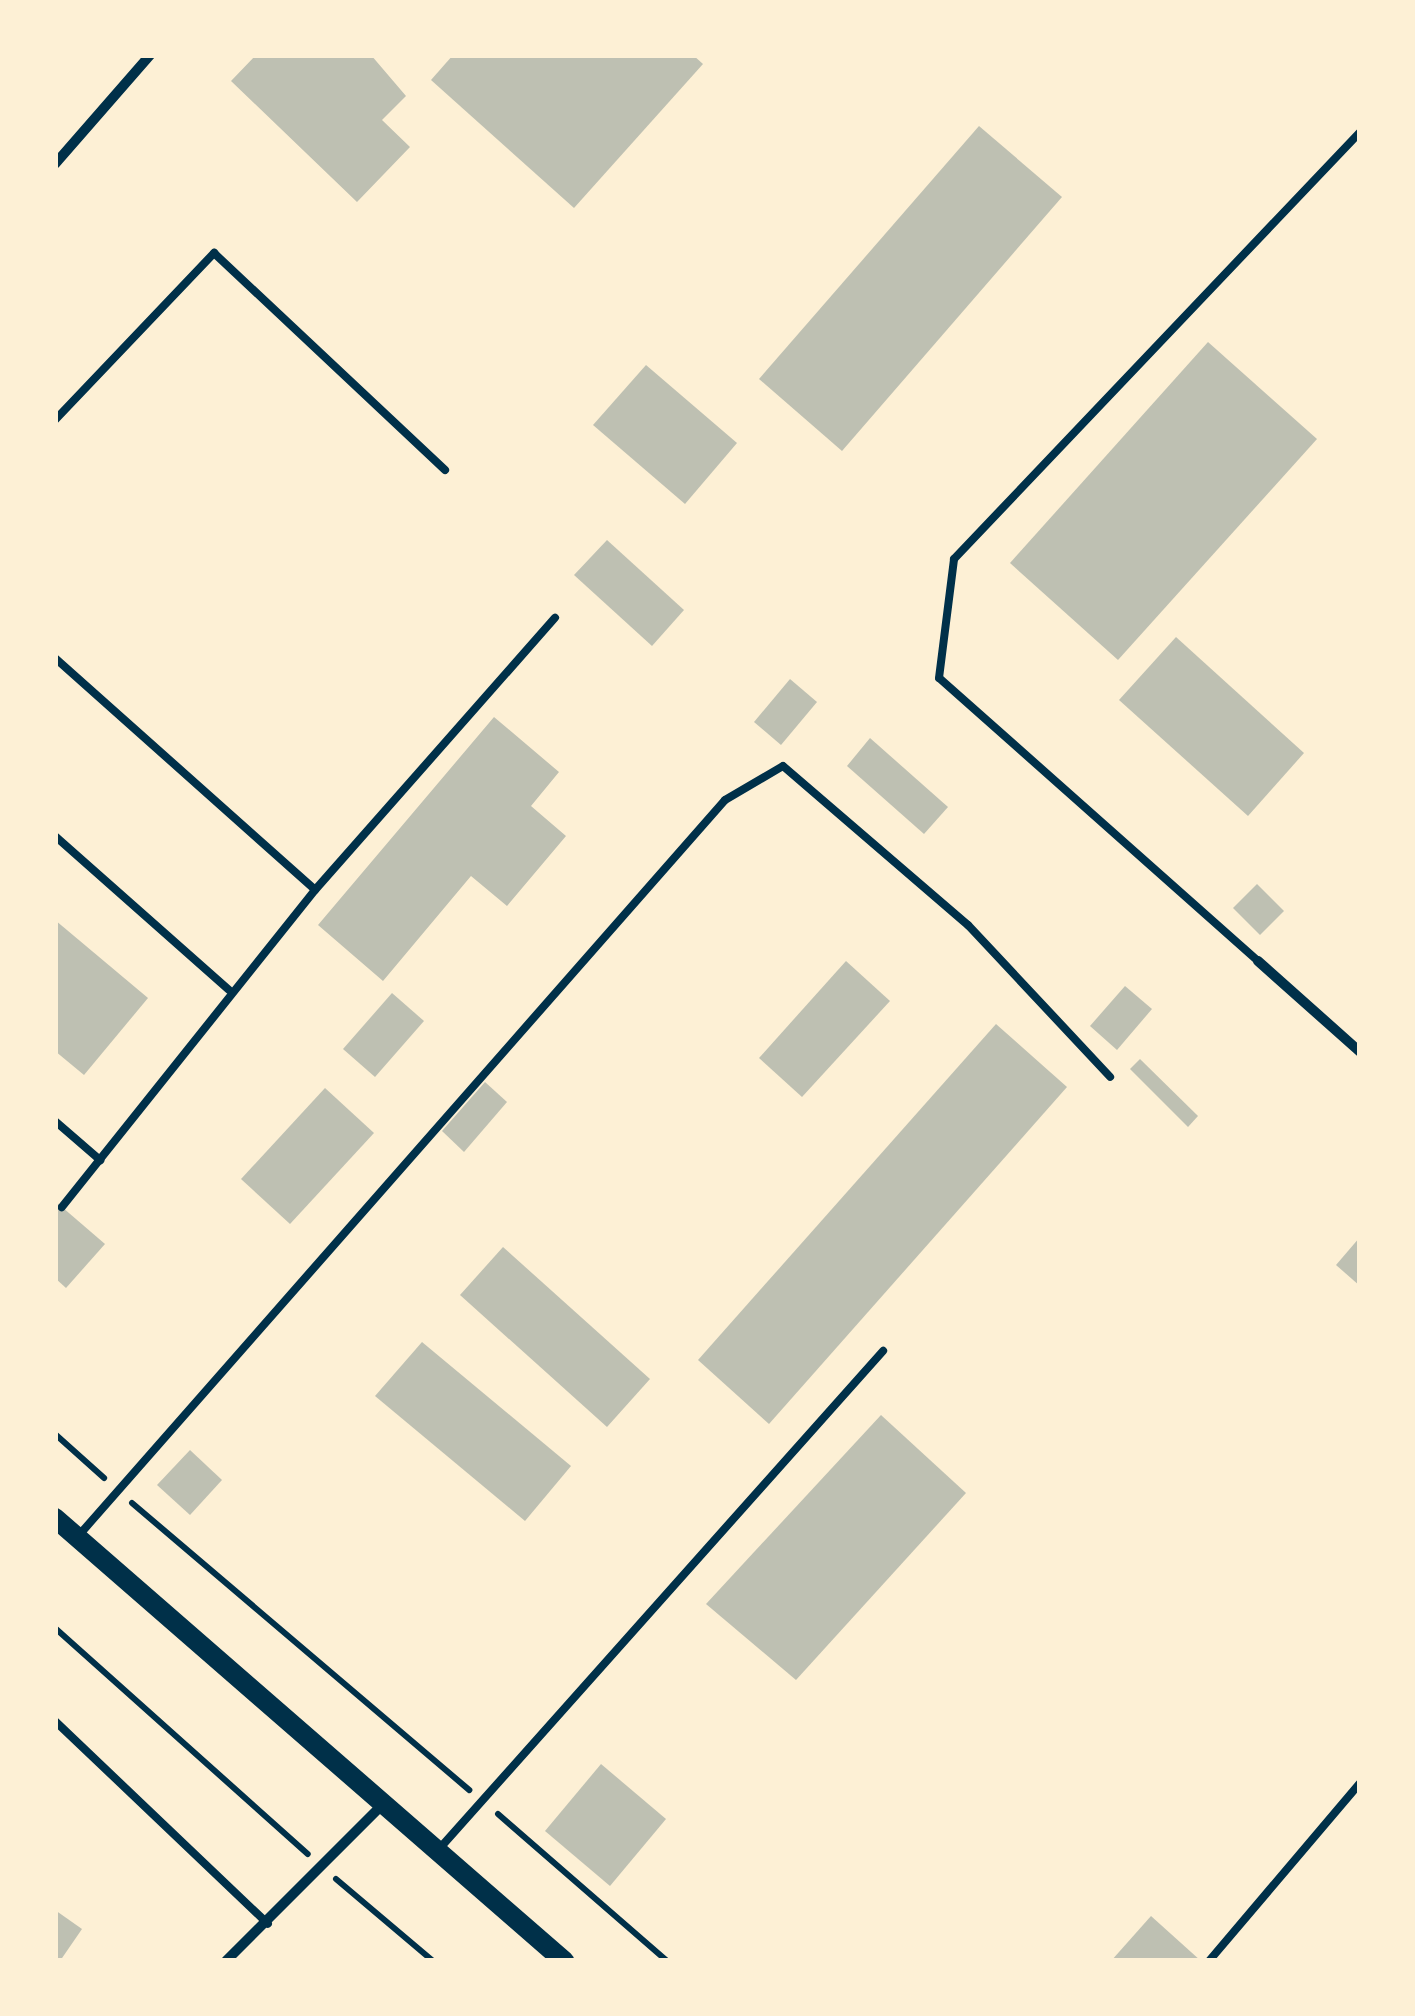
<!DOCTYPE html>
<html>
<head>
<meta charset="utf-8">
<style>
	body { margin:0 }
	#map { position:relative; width:1415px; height:2016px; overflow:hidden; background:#fdf0d5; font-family:Lora,serif }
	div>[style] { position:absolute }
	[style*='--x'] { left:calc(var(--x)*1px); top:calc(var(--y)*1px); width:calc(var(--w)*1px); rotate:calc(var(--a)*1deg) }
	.building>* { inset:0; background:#bec0b2 }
	.path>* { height:6px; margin:-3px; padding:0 3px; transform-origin:3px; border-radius:3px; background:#003049 }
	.service>* { height:8px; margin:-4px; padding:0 4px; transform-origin:4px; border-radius:4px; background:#003049 }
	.minor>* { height:10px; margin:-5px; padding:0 5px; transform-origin:5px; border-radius:5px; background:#003049 }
	.secondary>* { height:20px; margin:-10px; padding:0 10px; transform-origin:10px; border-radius:10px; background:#003049 }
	span { translate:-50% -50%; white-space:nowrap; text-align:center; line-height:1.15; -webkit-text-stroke:8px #fdf0d5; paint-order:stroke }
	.frame { position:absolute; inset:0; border:58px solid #fdf0d5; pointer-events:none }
</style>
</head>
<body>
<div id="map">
	<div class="building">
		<i style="clip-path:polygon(256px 55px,371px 55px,406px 96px,382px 120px,410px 147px,357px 202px,231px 81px)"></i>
		<i style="clip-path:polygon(453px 55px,693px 55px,703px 64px,574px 208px,431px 80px)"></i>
		<i style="clip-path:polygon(979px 126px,1062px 197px,842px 451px,759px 379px)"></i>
		<i style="clip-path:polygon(1208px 342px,1317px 439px,1118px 660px,1010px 563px)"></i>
		<i style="clip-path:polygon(646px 365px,737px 443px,685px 504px,593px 425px)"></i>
		<i style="clip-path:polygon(607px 540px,684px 610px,652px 646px,574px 575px)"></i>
		<i style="clip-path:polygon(1176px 637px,1304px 753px,1248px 816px,1119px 700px)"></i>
		<i style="clip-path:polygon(790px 679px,817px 702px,781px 745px,754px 722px)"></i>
		<i style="clip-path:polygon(494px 717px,559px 772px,531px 806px,566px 836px,507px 906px,471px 876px,383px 981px,318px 925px)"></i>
		<i style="clip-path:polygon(870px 738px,948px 807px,924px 834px,847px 766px)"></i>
		<i style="clip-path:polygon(1257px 884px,1284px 911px,1260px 935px,1233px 908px)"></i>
		<i style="clip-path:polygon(55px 920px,148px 998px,84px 1075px,55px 1051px)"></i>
		<i style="clip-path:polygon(846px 961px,890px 1001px,802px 1097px,759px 1058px)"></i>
		<i style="clip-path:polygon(1125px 986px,1152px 1009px,1117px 1050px,1090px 1026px)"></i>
		<i style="clip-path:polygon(392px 993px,424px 1021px,375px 1077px,343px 1049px)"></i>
		<i style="clip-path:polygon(996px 1024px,1067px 1087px,769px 1424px,698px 1360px)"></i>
		<i style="clip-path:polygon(1140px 1059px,1198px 1116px,1188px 1127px,1130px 1069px)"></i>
		<i style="clip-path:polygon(485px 1082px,507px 1102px,464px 1152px,442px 1131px)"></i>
		<i style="clip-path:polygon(325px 1088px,374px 1133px,290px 1224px,241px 1179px)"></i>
		<i style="clip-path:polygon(55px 1201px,105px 1244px,66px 1288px,55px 1278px)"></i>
		<i style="clip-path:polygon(1360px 1237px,1360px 1286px,1336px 1265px)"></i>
		<i style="clip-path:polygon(503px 1247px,650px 1379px,607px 1427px,460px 1295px)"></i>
		<i style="clip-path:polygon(422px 1342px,571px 1466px,525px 1521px,375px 1396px)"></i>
		<i style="clip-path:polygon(881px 1415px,966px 1493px,796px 1680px,706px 1604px)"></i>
		<i style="clip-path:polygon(190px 1450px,222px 1480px,190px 1515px,157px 1485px)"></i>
		<i style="clip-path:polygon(601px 1764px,666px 1819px,610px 1886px,545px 1831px)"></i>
		<i style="clip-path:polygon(55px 1910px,82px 1929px,60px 1961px,55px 1961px)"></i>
		<i style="clip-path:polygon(1151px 1916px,1201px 1961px,1111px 1961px)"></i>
	</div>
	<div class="path">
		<i style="--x:55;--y:1434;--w:66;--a:41.9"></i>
		<i style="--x:132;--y:1503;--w:443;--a:40.4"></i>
		<i style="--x:55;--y:1628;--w:339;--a:41.8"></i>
		<i style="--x:498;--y:1814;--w:224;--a:41"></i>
		<i style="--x:336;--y:1879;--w:127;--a:40.2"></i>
	</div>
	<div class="service">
		<i style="--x:55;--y:420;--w:231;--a:-46.4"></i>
		<i style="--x:214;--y:253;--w:317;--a:43.2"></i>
		<i style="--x:55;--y:658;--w:348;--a:41.7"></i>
		<i style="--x:315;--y:890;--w:406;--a:128.6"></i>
		<i style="--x:55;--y:836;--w:232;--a:41.5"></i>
		<i style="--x:315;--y:890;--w:363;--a:-48.6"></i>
		<i style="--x:1258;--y:961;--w:426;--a:-138.4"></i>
		<i style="--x:939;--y:678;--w:120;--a:-82.8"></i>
		<i style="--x:954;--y:559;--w:589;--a:-46.44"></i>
		<i style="--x:55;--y:1121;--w:60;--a:40.9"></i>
		<i style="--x:80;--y:1534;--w:977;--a:-48.69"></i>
		<i style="--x:725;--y:800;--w:67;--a:-30.4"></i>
		<i style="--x:783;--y:766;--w:244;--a:40.7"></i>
		<i style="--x:968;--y:925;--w:208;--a:46.9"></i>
		<i style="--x:55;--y:1721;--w:294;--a:43.6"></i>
		<i style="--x:440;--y:1848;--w:666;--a:-48.29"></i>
		<i style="--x:1209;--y:1961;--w:233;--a:-49.7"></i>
	</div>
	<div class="minor">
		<i style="--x:55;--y:164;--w:145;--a:-48.9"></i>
		<i style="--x:1258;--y:961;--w:137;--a:41.7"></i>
		<i style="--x:226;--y:1961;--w:221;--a:-45"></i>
	</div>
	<div class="secondary">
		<i style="--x:55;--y:1518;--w:675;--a:41.03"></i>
	</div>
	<div class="frame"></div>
</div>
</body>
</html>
